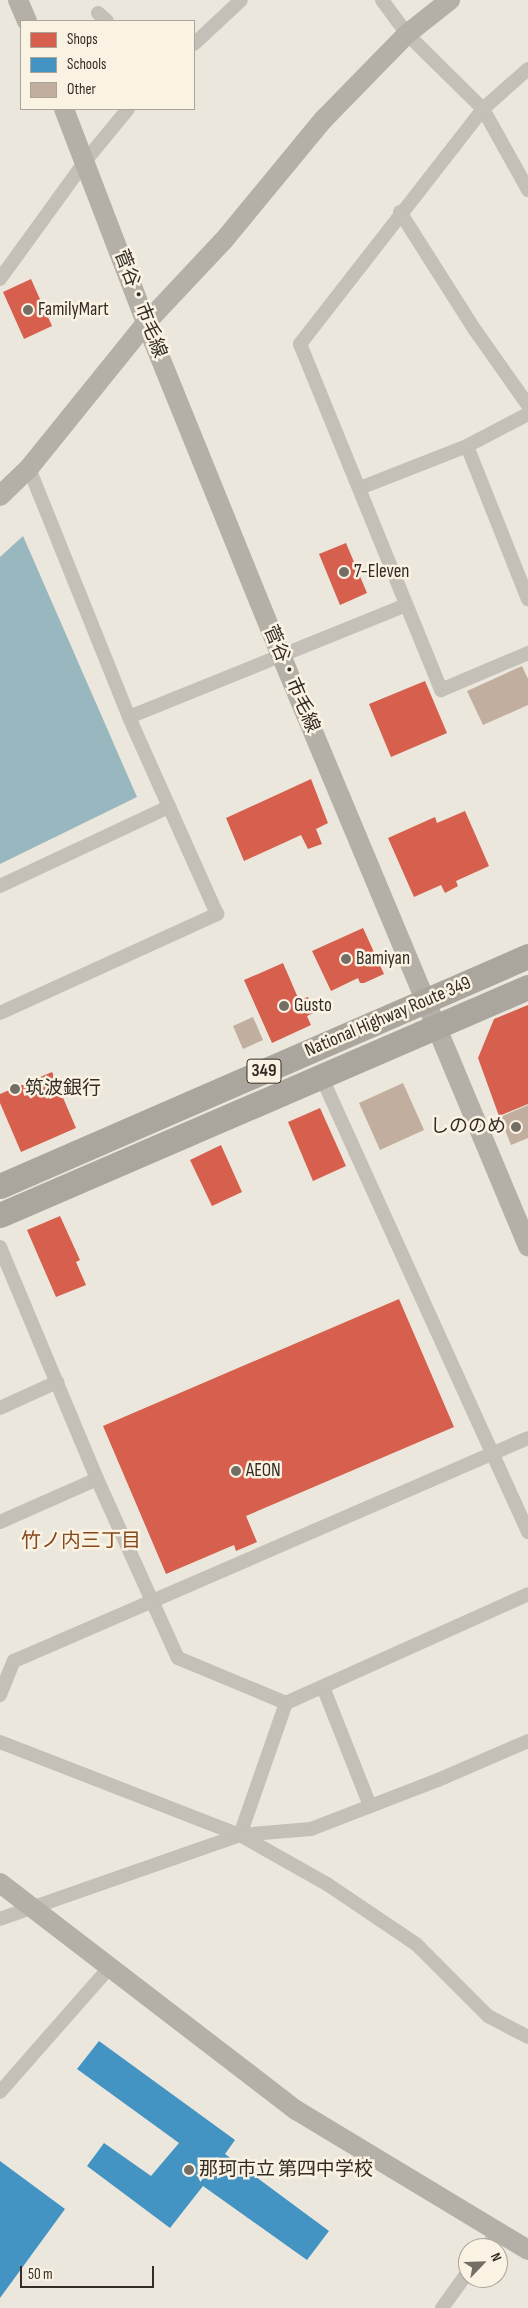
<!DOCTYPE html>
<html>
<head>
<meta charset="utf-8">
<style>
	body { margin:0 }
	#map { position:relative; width:528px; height:2308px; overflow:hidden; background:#ece7dd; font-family:"Sofia Sans Condensed","Noto Sans JP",sans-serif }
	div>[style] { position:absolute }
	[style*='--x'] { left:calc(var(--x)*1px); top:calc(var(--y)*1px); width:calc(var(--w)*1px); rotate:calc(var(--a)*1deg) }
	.water>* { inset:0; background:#99b7be }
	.shops>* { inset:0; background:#d6604d }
	.schools>* { inset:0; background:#4393c3 }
	.building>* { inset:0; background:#c1ae9e }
	.street>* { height:14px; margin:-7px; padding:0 7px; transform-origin:7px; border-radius:7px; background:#c4bfb7 }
	.secondary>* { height:20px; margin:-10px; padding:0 10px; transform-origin:10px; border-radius:10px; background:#b5b0a7 }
	.highway>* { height:25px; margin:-12.5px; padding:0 12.5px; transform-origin:12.5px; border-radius:12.5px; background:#aba69d }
	.dots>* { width:14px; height:14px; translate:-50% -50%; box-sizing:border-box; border:2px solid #faf3e4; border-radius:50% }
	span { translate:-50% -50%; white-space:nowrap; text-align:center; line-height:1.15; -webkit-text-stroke:5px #faf3e4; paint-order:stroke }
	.shield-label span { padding:1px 4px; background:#faf3e4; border:1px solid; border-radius:4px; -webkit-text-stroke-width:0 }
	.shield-label { font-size:18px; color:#352d25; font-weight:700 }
	.street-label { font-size:19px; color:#352d25 }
	.poi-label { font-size:19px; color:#352d25 }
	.left { translate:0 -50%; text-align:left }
	.right { translate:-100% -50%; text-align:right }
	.neighbourhood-label { font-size:20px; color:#87481c }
	.legend { position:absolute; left:20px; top:20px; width:175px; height:90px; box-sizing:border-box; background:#faf3e4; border:1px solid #aba498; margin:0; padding:6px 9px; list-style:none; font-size:15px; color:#352d25 }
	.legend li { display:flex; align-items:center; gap:10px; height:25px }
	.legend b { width:25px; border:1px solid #aba498 }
	.north { position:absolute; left:458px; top:2238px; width:50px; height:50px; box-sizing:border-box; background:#faf3e4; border:1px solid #aba498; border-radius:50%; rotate:66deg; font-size:14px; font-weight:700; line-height:20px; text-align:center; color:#352d25 }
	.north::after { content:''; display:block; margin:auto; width:18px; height:22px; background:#756e65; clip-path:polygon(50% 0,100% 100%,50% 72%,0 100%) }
	.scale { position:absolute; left:20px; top:2266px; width:134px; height:22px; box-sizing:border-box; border:2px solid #352d25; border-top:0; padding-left:6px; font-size:15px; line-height:18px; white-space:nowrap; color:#352d25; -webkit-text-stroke:4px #faf3e4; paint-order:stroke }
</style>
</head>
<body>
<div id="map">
	<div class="water">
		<i style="clip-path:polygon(23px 536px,137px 797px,0 864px,0 557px)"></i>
	</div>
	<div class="shops">
		<i style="clip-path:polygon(31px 279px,52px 326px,24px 339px,3px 292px)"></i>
		<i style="clip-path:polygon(346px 543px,367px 593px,340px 605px,319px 554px)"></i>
		<i style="clip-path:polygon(425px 681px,447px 733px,391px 757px,369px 704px)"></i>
		<i style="clip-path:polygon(311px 779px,328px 823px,316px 829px,322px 844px,308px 849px,301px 835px,244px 861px,226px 818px)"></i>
		<i style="clip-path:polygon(465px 811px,489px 866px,456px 881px,458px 886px,445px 893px,441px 885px,414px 897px,388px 838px,435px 817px,437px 823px)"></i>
		<i style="clip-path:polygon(363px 928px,384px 974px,364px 983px,360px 983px,358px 978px,331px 991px,312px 951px)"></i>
		<i style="clip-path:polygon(283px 963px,299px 1000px,308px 997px,315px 1012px,307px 1016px,311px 1025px,272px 1043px,244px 980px)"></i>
		<i style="clip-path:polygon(528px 1005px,528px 1104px,499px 1116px,478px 1058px,494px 1019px)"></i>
		<i style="clip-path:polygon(52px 1072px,76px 1128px,21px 1152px,0 1103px,0 1094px)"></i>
		<i style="clip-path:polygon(320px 1108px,346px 1166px,313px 1181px,288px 1122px)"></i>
		<i style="clip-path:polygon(221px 1145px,242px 1192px,212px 1206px,190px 1160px)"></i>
		<i style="clip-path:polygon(60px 1216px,80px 1260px,76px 1262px,86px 1285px,56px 1297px,27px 1230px)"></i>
		<i style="clip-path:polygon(399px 1299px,454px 1427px,246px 1516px,257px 1542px,236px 1551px,234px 1545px,166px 1574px,103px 1426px)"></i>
	</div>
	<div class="schools">
		<i style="clip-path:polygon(99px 2041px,235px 2140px,225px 2154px,329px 2231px,307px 2260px,203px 2186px,170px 2228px,87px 2166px,104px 2143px,151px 2176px,179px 2143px,77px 2069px)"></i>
		<i style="clip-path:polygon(0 2161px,65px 2209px,0 2298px)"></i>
	</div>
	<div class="building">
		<i style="clip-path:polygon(522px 666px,528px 679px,528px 705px,483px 725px,467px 691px)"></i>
		<i style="clip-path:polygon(253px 1017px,263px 1040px,243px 1049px,233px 1026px)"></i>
		<i style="clip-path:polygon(403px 1083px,424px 1130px,380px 1150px,359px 1103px)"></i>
		<i style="clip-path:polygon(528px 1105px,528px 1138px,511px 1145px,500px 1117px)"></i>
	</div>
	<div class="street">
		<i style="--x:382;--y:0;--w:42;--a:53.7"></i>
		<i style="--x:407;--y:34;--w:107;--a:44.6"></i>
		<i style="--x:483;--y:109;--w:93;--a:60.9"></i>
		<i style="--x:98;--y:13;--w:12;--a:42"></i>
		<i style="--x:194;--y:44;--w:64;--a:-43.1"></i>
		<i style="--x:528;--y:69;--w:60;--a:138.4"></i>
		<i style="--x:483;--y:109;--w:298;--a:127.9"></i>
		<i style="--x:300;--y:344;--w:374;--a:67.8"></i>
		<i style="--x:441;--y:690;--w:95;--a:-23"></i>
		<i style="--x:400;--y:212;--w:140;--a:57.6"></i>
		<i style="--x:475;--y:330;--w:92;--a:54.8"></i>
		<i style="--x:0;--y:279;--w:147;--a:-54.1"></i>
		<i style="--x:86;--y:160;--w:66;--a:-50.5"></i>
		<i style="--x:467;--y:446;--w:165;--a:68.3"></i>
		<i style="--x:360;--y:488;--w:115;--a:-21.4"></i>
		<i style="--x:467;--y:446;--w:69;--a:-27.7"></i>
		<i style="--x:129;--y:717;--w:299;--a:-22"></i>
		<i style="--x:0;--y:886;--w:187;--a:-25.1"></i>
		<i style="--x:0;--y:1013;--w:239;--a:-24.5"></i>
		<i style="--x:217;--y:914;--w:216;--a:-114.1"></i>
		<i style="--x:129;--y:717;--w:268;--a:-111.9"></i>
		<i style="--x:321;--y:1076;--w:501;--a:65.58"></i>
		<i style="--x:0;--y:1247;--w:251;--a:67.3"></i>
		<i style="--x:97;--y:1479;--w:196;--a:65.7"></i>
		<i style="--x:178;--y:1658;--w:117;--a:22.6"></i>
		<i style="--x:0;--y:1408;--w:63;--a:-24.5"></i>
		<i style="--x:0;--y:1522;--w:106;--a:-23.9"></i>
		<i style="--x:323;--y:1687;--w:128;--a:68.4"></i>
		<i style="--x:0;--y:1695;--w:37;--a:-68"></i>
		<i style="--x:14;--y:1661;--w:560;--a:-23.45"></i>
		<i style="--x:0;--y:1742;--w:257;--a:21.2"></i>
		<i style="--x:240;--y:1835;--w:100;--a:29.4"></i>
		<i style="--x:327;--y:1884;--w:107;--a:34"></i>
		<i style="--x:416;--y:1944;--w:102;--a:45"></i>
		<i style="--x:488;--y:2016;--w:45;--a:27.7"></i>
		<i style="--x:240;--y:1835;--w:140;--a:-70.8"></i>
		<i style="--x:286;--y:1703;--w:265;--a:-24.2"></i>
		<i style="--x:0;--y:1919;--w:254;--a:-19.3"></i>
		<i style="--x:240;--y:1835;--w:71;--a:-4.8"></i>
		<i style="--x:311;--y:1829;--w:136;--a:-21.1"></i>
		<i style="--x:438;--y:1780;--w:98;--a:-23.4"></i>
		<i style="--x:0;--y:2092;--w:164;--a:-48.7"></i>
		<i style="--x:486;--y:2248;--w:21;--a:-55"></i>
		<i style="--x:442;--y:2308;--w:44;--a:-54.2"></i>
	</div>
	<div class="secondary">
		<i style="--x:18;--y:0;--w:23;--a:67"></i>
		<i style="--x:64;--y:109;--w:229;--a:69"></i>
		<i style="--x:146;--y:323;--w:358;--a:67.9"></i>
		<i style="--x:281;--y:655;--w:641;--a:67.32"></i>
		<i style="--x:0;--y:496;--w:40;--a:-44"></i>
		<i style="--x:29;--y:468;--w:186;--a:-51.1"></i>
		<i style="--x:146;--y:323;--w:114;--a:-46.8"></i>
		<i style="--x:224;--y:240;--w:156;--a:-50.5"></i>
		<i style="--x:323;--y:120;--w:120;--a:-45.7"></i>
		<i style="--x:407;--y:34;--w:55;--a:-38.3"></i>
		<i style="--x:0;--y:1883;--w:373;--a:37.5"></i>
		<i style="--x:296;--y:2110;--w:271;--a:31.1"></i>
	</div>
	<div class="highway">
		<i style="--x:0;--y:1186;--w:576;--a:-23.54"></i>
		<i style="--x:0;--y:1215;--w:575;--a:-23.36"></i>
	</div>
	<div class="dots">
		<i style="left:28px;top:310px;background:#756e65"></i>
		<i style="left:344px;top:572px;background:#756e65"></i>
		<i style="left:346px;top:959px;background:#756e65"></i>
		<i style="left:284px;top:1006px;background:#756e65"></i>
		<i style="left:15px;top:1089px;background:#756e65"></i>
		<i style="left:516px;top:1127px;background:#756e65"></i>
		<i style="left:236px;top:1471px;background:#756e65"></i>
		<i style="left:189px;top:2170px;background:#756e65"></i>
	</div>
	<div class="shield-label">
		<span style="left:264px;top:1071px">349</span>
	</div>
	<div class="street-label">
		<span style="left:140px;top:304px;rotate:69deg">菅谷・市毛線</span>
		<span style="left:291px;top:679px;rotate:67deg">菅谷・市毛線</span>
		<span style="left:388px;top:1017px;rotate:-23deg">National Highway Route 349</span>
	</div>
	<div class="poi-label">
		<span class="left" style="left:38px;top:310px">FamilyMart</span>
		<span class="left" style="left:354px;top:572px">7-Eleven</span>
		<span class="left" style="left:356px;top:959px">Bamiyan</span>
		<span class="left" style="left:294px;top:1006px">Gusto</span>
		<span class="left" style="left:25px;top:1089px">筑波銀行</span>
		<span class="right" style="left:506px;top:1127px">しののめ</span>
		<span class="left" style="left:246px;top:1471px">AEON</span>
		<span class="left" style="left:199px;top:2170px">那珂市立 第四中学校</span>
	</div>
	<div class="neighbourhood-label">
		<span style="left:81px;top:1541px">竹ノ内三丁目</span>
	</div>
	<ul class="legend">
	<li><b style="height:14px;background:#d6604d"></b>Shops</li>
	<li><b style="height:14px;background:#4393c3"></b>Schools</li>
	<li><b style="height:14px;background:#c1ae9e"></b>Other</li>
	</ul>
	<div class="north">N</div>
	<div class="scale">50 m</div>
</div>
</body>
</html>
